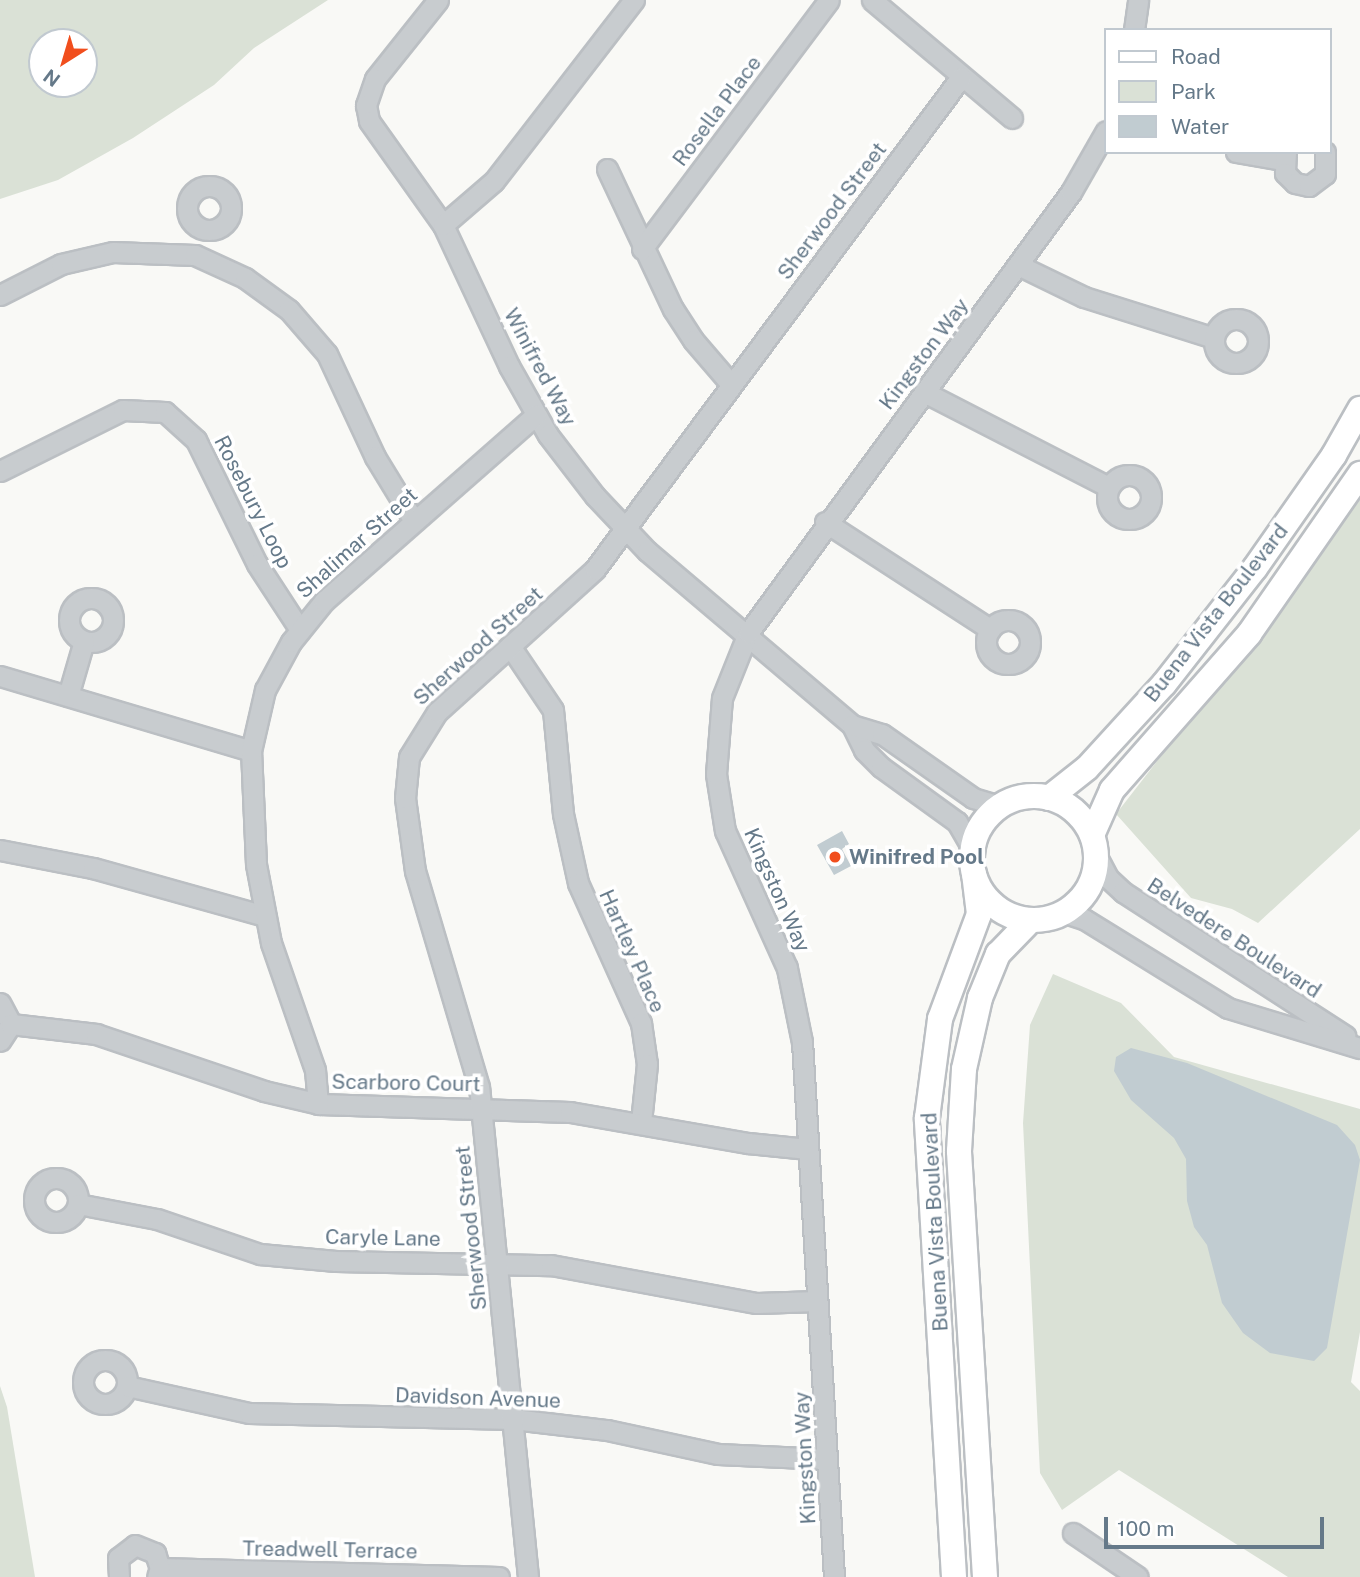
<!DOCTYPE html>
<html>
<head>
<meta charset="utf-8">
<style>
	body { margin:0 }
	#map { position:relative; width:1360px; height:1577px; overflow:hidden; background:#f9f9f6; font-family:"Public Sans",sans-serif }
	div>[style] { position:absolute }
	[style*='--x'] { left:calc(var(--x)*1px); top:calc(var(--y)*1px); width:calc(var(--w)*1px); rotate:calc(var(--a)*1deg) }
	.green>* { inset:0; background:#dae1d6 }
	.water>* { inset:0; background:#c1ccd1 }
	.roads { filter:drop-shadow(2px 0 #bbbfc3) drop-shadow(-2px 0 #bbbfc3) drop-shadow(0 2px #bbbfc3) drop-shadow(0 -2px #bbbfc3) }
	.minor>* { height:19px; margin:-9.5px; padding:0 9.5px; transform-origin:9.5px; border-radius:9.5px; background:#c8cccf }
	.minor>.ring { margin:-9.5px; padding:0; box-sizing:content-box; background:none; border:19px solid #c8cccf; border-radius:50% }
	.major>* { height:24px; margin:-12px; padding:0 12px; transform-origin:12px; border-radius:12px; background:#fff }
	.major>.ring { margin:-12px; padding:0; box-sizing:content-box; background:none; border:24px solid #fff; border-radius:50% }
	.dots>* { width:19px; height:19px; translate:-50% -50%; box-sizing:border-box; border:4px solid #fff; border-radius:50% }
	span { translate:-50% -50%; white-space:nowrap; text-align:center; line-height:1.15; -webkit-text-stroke:7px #fff; paint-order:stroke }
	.street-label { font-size:21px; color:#657989 }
	.poi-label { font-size:21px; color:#657989; font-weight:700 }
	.left { translate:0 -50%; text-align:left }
	.legend { position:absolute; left:1104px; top:28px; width:228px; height:126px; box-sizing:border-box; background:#fff; border:2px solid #c1c9d0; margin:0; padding:9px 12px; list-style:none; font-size:21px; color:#657989 }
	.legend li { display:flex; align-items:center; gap:14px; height:35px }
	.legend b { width:35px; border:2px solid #c1c9d0 }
	.north { position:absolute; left:28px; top:28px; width:70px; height:70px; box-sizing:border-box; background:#fff; border:2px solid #c1c9d0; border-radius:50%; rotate:217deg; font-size:19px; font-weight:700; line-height:28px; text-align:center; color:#657989 }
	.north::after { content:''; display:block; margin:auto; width:24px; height:32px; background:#f14e1d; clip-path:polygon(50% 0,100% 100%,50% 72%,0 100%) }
	.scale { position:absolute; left:1104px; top:1517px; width:220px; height:32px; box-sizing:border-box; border:4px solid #657989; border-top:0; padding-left:9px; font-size:21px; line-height:24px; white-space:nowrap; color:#657989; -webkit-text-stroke:5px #fff; paint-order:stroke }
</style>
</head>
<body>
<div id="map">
	<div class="green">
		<i style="clip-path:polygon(evenodd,0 0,328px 0,254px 48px,214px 85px,133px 138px,58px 180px,0 199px,0 0,42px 42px,84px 42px,84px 84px,42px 84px,42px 42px)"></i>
		<i style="clip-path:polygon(1360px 500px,1360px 829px,1258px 923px,1232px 909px,1191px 898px,1116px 814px)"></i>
		<i style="clip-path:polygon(1053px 974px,1121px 1003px,1174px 1057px,1360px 1109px,1360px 1332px,1351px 1382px,1360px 1391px,1360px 1577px,1288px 1577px,1119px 1470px,1062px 1510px,1040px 1473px,1023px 1123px,1030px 1025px)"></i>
		<i style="clip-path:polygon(0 1386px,7px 1407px,35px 1577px,0 1577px)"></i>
	</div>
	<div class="water">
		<i style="clip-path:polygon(842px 831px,849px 844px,842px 849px,851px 866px,834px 875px,817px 845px)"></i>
		<i style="clip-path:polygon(1131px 1048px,1187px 1063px,1337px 1125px,1355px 1145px,1360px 1160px,1327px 1348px,1314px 1361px,1270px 1353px,1243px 1333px,1222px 1303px,1207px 1245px,1194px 1227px,1187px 1201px,1186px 1159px,1174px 1138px,1131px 1100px,1114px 1071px,1116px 1057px)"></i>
	</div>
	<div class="roads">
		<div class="minor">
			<i style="--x:438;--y:0;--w:101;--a:128.6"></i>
			<i style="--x:375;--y:79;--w:28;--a:109"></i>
			<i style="--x:366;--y:105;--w:16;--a:79"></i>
			<i style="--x:369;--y:121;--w:128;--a:54.6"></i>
			<i style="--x:443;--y:225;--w:156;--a:64.9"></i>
			<i style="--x:509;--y:366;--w:79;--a:60.5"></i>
			<i style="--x:548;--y:435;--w:77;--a:52.4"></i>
			<i style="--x:595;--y:496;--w:76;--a:46.6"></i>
			<i style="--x:647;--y:551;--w:269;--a:40.3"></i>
			<i style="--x:852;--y:725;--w:28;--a:64"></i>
			<i style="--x:864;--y:750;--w:24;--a:45"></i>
			<i style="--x:881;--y:767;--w:94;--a:35.9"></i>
			<i style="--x:957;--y:822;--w:30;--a:60"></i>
			<i style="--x:872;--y:0;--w:183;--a:40.1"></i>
			<i style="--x:1134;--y:30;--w:30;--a:-82"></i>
			<i style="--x:1236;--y:152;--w:48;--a:9.7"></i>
			<i style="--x:1286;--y:152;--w:21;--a:93"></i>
			<i style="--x:1285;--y:173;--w:14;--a:45"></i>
			<i style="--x:1295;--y:183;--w:14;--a:12"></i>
			<i style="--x:1309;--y:186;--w:20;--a:-37"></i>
			<i style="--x:1325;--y:174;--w:22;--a:-90"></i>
			<i style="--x:607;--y:169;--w:155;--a:64.8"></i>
			<i style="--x:673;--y:309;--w:37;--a:57"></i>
			<i style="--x:693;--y:340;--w:57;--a:49.3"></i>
			<i class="ring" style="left:187px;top:186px;width:25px;height:25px"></i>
			<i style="--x:443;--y:225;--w:67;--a:-40.8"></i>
			<i style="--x:494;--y:181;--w:229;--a:-52.3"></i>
			<i style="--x:642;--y:249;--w:311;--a:-53.1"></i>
			<i style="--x:1018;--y:265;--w:73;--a:25.9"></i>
			<i style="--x:1084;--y:297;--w:136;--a:17.5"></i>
			<i style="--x:0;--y:295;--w:68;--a:-26.9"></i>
			<i style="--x:61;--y:264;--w:53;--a:-13"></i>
			<i style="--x:113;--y:252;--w:82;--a:2.1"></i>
			<i style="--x:195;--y:255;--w:55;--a:24.7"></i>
			<i style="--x:245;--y:278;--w:54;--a:36"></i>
			<i style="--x:289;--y:310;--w:58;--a:49.2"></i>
			<i style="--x:327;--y:354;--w:114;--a:65"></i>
			<i style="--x:375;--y:457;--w:75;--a:58.6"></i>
			<i class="ring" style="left:1214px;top:319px;width:25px;height:25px"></i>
			<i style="--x:924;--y:392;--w:208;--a:27.2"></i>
			<i style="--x:0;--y:471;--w:137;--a:-26.4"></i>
			<i style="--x:123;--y:410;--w:42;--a:2.7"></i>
			<i style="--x:165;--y:412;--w:42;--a:42.1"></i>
			<i style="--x:196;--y:440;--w:138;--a:63.8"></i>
			<i style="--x:257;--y:564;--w:79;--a:56.9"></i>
			<i class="ring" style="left:1107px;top:475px;width:25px;height:25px"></i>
			<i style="--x:825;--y:522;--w:197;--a:33"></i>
			<i class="ring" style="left:69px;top:598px;width:25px;height:25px"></i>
			<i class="ring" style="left:986px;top:620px;width:25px;height:25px"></i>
			<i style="--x:510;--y:646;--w:77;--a:56.1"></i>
			<i style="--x:553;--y:710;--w:104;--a:84.5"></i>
			<i style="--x:563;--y:814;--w:71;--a:77.7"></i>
			<i style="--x:578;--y:883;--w:154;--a:65.8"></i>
			<i style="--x:641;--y:1023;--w:41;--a:81.7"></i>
			<i style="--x:647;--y:1064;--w:58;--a:95.9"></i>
			<i style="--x:0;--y:676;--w:262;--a:16.6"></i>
			<i style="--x:68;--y:696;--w:57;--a:-73.8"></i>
			<i style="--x:852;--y:725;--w:31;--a:17"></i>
			<i style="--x:882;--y:734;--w:111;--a:35.1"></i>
			<i style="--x:973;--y:798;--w:28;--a:17"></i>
			<i style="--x:0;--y:850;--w:95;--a:11"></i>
			<i style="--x:93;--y:868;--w:179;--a:15.6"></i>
			<i style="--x:1097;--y:857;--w:24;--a:62"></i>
			<i style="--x:1108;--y:878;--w:21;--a:43"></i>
			<i style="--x:1123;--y:892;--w:265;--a:32.9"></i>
			<i style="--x:1065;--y:913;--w:20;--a:18"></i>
			<i style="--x:1084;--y:919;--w:169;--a:31.7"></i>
			<i style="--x:1228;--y:1008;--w:138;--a:16.9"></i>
			<i style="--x:0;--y:1003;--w:24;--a:62"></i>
			<i style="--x:11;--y:1024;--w:20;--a:123"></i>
			<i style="--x:11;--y:1024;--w:86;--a:6.7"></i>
			<i style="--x:96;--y:1034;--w:177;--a:18.7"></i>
			<i style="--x:264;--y:1091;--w:57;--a:13.3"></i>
			<i style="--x:319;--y:1104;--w:251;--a:1.8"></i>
			<i style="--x:570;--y:1112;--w:181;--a:9.9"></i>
			<i style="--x:748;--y:1143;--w:60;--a:5.7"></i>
			<i style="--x:318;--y:1104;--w:34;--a:-95"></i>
			<i style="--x:315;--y:1070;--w:134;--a:-109.1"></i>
			<i style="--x:271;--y:943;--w:80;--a:-100.8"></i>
			<i style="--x:256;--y:864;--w:113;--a:-92.5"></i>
			<i style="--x:251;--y:751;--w:63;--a:-77.1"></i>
			<i style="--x:265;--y:690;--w:55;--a:-61.6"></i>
			<i style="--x:291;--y:642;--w:53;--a:-51.2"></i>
			<i style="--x:324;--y:601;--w:282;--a:-41.3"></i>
			<i class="ring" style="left:34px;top:1178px;width:25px;height:25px"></i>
			<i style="--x:78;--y:1204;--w:80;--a:10.8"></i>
			<i style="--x:157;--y:1219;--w:109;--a:18.8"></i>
			<i style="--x:260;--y:1254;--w:76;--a:5.3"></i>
			<i style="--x:336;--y:1261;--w:215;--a:1.1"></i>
			<i style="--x:551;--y:1265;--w:209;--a:10.5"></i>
			<i style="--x:757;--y:1303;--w:60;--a:-1.9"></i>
			<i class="ring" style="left:83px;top:1360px;width:25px;height:25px"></i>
			<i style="--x:127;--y:1386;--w:125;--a:12.5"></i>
			<i style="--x:249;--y:1413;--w:264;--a:1.3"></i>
			<i style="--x:513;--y:1419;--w:95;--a:6.7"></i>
			<i style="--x:607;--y:1430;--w:114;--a:12.2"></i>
			<i style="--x:718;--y:1454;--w:109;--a:2.6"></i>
			<i style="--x:1073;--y:1533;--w:78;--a:34.1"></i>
			<i style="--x:160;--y:1568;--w:339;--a:1.5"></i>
			<i style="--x:119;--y:1577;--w:19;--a:-93"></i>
			<i style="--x:118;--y:1558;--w:21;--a:-37"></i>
			<i style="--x:135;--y:1545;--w:22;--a:22"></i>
			<i style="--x:155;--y:1553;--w:16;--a:72"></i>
			<i style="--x:160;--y:1568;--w:9;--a:108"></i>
			<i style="--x:528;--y:1577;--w:492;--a:-95.7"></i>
			<i style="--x:479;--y:1087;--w:225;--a:-106.5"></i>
			<i style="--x:415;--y:871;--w:74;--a:-97.8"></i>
			<i style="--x:405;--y:798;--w:41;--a:-84.4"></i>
			<i style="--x:409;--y:757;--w:53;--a:-58.1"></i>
			<i style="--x:437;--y:712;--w:213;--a:-42.1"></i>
			<i style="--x:595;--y:569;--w:613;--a:-53.35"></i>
			<i style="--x:834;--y:1577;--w:536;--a:-93.42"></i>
			<i style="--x:802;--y:1042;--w:76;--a:-101.5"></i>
			<i style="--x:787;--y:968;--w:150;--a:-114.3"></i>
			<i style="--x:725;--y:831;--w:58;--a:-99"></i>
			<i style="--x:716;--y:774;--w:76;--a:-85.5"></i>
			<i style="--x:722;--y:698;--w:70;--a:-68.2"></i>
			<i style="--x:748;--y:633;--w:547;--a:-53.78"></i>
			<i style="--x:1071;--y:192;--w:70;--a:-60.2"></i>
		</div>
		<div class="major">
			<i class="ring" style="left:972px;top:796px;width:100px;height:100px"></i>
			<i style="--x:1049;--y:798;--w:48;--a:-38.3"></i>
			<i style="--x:1087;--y:768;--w:114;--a:-47.5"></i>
			<i style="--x:1164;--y:684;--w:147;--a:-51.9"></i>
			<i style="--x:1255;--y:568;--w:138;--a:-55"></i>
			<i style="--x:1334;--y:455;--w:53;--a:-60.5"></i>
			<i style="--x:1092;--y:835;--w:49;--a:-66"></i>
			<i style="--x:1112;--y:790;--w:208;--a:-48.7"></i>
			<i style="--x:1249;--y:634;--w:195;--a:-55.2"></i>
			<i style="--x:954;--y:1577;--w:460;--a:-93.4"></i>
			<i style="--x:927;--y:1118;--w:100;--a:-82.5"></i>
			<i style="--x:940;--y:1019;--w:112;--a:-69.6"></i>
			<i style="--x:979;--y:914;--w:39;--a:-97"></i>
			<i style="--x:985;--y:1577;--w:427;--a:-93.5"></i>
			<i style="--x:959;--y:1151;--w:82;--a:-86.5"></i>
			<i style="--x:964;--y:1069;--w:73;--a:-77.3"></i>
			<i style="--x:980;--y:998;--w:48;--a:-67.8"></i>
			<i style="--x:998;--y:954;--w:46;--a:-45.9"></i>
		</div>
	</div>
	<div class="dots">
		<i style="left:835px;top:857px;background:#f14e1d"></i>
	</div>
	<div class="street-label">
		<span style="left:717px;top:111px;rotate:-53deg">Rosella Place</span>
		<span style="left:832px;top:211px;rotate:-53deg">Sherwood Street</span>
		<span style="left:924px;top:354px;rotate:-53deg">Kingston Way</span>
		<span style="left:540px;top:367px;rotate:62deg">Winifred Way</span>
		<span style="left:253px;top:502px;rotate:63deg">Rosebury Loop</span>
		<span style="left:357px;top:543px;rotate:-42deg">Shalimar Street</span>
		<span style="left:1216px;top:613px;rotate:-52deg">Buena Vista Boulevard</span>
		<span style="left:478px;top:646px;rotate:-42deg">Sherwood Street</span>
		<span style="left:777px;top:890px;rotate:66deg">Kingston Way</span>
		<span style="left:1234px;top:938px;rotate:33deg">Belvedere Boulevard</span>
		<span style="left:632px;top:951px;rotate:66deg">Hartley Place</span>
		<span style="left:406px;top:1083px;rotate:1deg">Scarboro Court</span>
		<span style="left:935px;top:1222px;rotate:-93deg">Buena Vista Boulevard</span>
		<span style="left:471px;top:1228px;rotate:-96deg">Sherwood Street</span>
		<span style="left:383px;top:1238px;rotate:1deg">Caryle Lane</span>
		<span style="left:478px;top:1398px;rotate:2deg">Davidson Avenue</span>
		<span style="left:805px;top:1458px;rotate:-93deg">Kingston Way</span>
		<span style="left:330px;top:1550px;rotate:1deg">Treadwell Terrace</span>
	</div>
	<div class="poi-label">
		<span class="left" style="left:849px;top:857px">Winifred Pool</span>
	</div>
	<ul class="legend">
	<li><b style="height:9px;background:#fff"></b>Road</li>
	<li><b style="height:19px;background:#dae1d6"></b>Park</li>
	<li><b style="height:19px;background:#c1ccd1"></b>Water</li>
	</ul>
	<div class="north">N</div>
	<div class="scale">100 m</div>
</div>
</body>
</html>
